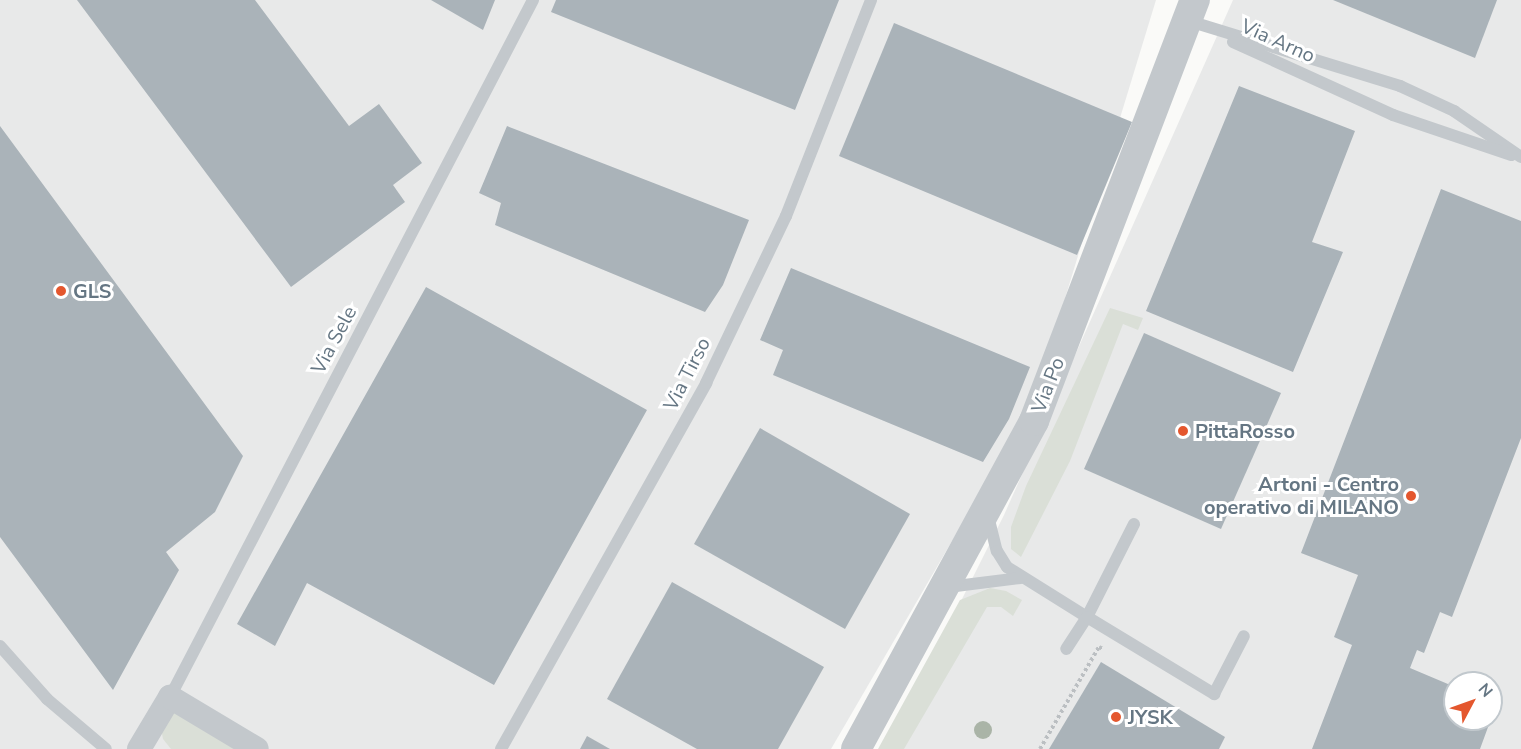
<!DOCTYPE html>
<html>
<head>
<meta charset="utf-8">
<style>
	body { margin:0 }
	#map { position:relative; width:1521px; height:749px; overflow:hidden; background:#fafaf8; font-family:"Nunito Sans",sans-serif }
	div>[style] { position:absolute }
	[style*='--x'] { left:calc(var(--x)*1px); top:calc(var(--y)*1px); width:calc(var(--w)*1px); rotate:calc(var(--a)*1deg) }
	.built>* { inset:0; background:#e8e9e9 }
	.green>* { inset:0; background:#dadfd7 }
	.building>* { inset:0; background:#aab3b9 }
	.path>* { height:4px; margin-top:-2px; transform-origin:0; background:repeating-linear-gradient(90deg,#bbbfc2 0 3px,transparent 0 6px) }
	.service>* { height:12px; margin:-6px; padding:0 6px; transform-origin:6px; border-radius:6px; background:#c3c8cc }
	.minor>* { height:24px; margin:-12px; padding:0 12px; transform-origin:12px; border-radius:12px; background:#c3c8cc }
	.tertiary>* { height:30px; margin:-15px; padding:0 15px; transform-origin:15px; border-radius:15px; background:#c3c8cc }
	.trees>* { width:18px; height:18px; margin:-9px; border-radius:50%; background:#aab4a7 }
	.dots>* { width:16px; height:16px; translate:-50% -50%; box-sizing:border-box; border:3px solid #fff; border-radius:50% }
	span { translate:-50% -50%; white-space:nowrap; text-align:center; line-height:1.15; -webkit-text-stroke:6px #fff; paint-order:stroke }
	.street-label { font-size:20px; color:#657683 }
	.poi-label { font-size:20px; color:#657683; font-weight:700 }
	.left { translate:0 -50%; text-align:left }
	.right { translate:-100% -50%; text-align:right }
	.north { position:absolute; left:1443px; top:671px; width:60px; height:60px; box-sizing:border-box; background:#fff; border:2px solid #c1c8cd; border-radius:50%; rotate:49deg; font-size:16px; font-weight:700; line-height:24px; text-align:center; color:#657683 }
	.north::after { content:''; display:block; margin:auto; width:21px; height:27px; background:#e4572e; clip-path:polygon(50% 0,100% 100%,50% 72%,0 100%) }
</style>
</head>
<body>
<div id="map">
	<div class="built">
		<i style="clip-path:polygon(0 0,1156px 0,1034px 400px,831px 749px,0 749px)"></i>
		<i style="clip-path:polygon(evenodd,1233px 0,1521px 0,1521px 749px,887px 749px,1004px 515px,1233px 0,1455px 683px,1491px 683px,1491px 719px,1455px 719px,1455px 683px)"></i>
	</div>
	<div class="green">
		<i style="clip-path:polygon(1110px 308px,1143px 318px,1138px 330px,1123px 324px,1070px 461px,1021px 557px,1011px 549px,1011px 527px,1026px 486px)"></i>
		<i style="clip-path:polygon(990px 588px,1006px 591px,1022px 600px,1013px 616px,1001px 607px,987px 607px,904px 749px,878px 749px,960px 600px)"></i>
		<i style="clip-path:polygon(171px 713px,176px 713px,242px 749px,171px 749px,163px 739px,161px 728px)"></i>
	</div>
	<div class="building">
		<i style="clip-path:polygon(77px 0,255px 0,349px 126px,379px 104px,422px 163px,393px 185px,405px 202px,291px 287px)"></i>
		<i style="clip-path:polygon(431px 0,495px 0,483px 30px)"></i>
		<i style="clip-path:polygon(556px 0,839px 0,795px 110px,551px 12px)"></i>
		<i style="clip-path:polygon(1333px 0,1497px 0,1475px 58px)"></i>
		<i style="clip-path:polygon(894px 23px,1132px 122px,1077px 255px,839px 156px)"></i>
		<i style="clip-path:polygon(1239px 86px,1355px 131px,1312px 242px,1343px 252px,1293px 372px,1146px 311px)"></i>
		<i style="clip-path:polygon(0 126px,243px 456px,215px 512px,166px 552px,179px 570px,113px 690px,0 537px)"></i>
		<i style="clip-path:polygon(507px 126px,749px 220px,723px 285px,705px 312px,495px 225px,501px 203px,479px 193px)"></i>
		<i style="clip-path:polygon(1441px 189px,1521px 221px,1521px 438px,1452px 617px,1440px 612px,1424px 653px,1417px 650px,1410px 668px,1455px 687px,1455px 719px,1491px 719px,1480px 749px,1312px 749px,1352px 645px,1334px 637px,1358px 575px,1301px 553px)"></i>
		<i style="clip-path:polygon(791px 268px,1030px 367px,1009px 419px,983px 462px,773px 375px,783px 350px,760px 340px)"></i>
		<i style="clip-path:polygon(426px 287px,647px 410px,494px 685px,307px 583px,275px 646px,237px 624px)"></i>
		<i style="clip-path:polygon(1144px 333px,1281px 393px,1221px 529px,1084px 469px)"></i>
		<i style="clip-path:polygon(760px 428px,910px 514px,845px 629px,694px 544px)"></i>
		<i style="clip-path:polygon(672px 582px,824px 667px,778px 749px,697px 749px,607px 699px)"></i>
		<i style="clip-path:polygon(1101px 662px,1225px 737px,1219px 749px,1049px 749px)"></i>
		<i style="clip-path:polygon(587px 736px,610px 749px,580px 749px)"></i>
	</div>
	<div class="path">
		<i style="--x:1040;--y:749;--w:118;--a:-60"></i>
		<i style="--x:1099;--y:647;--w:4;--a:27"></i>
	</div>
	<div class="service">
		<i style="--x:1189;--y:21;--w:221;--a:17.1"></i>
		<i style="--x:1400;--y:86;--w:60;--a:24.8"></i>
		<i style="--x:1454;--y:111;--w:81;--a:34.5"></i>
		<i style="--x:1233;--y:42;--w:176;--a:24.5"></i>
		<i style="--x:1393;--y:115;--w:125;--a:18.7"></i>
		<i style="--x:988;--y:516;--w:36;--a:76"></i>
		<i style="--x:997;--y:551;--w:19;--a:58"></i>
		<i style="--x:1007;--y:567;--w:94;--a:32"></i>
		<i style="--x:1087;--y:617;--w:38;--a:123"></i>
		<i style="--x:1134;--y:524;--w:104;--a:116.8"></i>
		<i style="--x:1087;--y:617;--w:149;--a:31.2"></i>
		<i style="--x:1214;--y:694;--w:65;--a:-62.7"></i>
		<i style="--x:948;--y:587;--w:73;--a:-7.1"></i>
		<i style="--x:0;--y:646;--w:71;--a:48.4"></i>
		<i style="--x:47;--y:699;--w:77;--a:40.3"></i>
		<i style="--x:170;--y:697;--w:786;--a:-62.49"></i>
		<i style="--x:501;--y:749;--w:420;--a:-60.7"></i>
		<i style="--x:706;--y:383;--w:185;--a:-64.4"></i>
		<i style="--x:786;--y:216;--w:232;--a:-68.5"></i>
	</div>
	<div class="minor">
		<i style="--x:139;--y:749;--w:61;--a:-59.2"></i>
		<i style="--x:170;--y:697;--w:101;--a:30.9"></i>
	</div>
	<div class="tertiary">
		<i style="--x:856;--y:749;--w:373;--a:-61.5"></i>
		<i style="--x:1034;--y:421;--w:451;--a:-69.1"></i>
	</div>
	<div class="trees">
		<i style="left:983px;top:730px"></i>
	</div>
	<div class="dots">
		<i style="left:61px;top:291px;background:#e4572e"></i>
		<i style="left:1183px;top:431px;background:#e4572e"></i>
		<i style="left:1411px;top:496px;background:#e4572e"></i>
		<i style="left:1116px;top:717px;background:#e4572e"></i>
	</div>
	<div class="street-label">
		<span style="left:1278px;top:41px;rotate:24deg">Via Arno</span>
		<span style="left:334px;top:340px;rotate:-62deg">Via Sele</span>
		<span style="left:687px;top:374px;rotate:-63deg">Via Tirso</span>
		<span style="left:1048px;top:385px;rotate:-69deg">Via Po</span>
	</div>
	<div class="poi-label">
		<span class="left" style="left:73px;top:291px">GLS</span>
		<span class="left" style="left:1195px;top:431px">PittaRosso</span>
		<span class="right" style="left:1399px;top:496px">Artoni - Centro<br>operativo di MILANO</span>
		<span class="left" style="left:1128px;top:717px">JYSK</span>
	</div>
	<div class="north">N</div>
</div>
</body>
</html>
